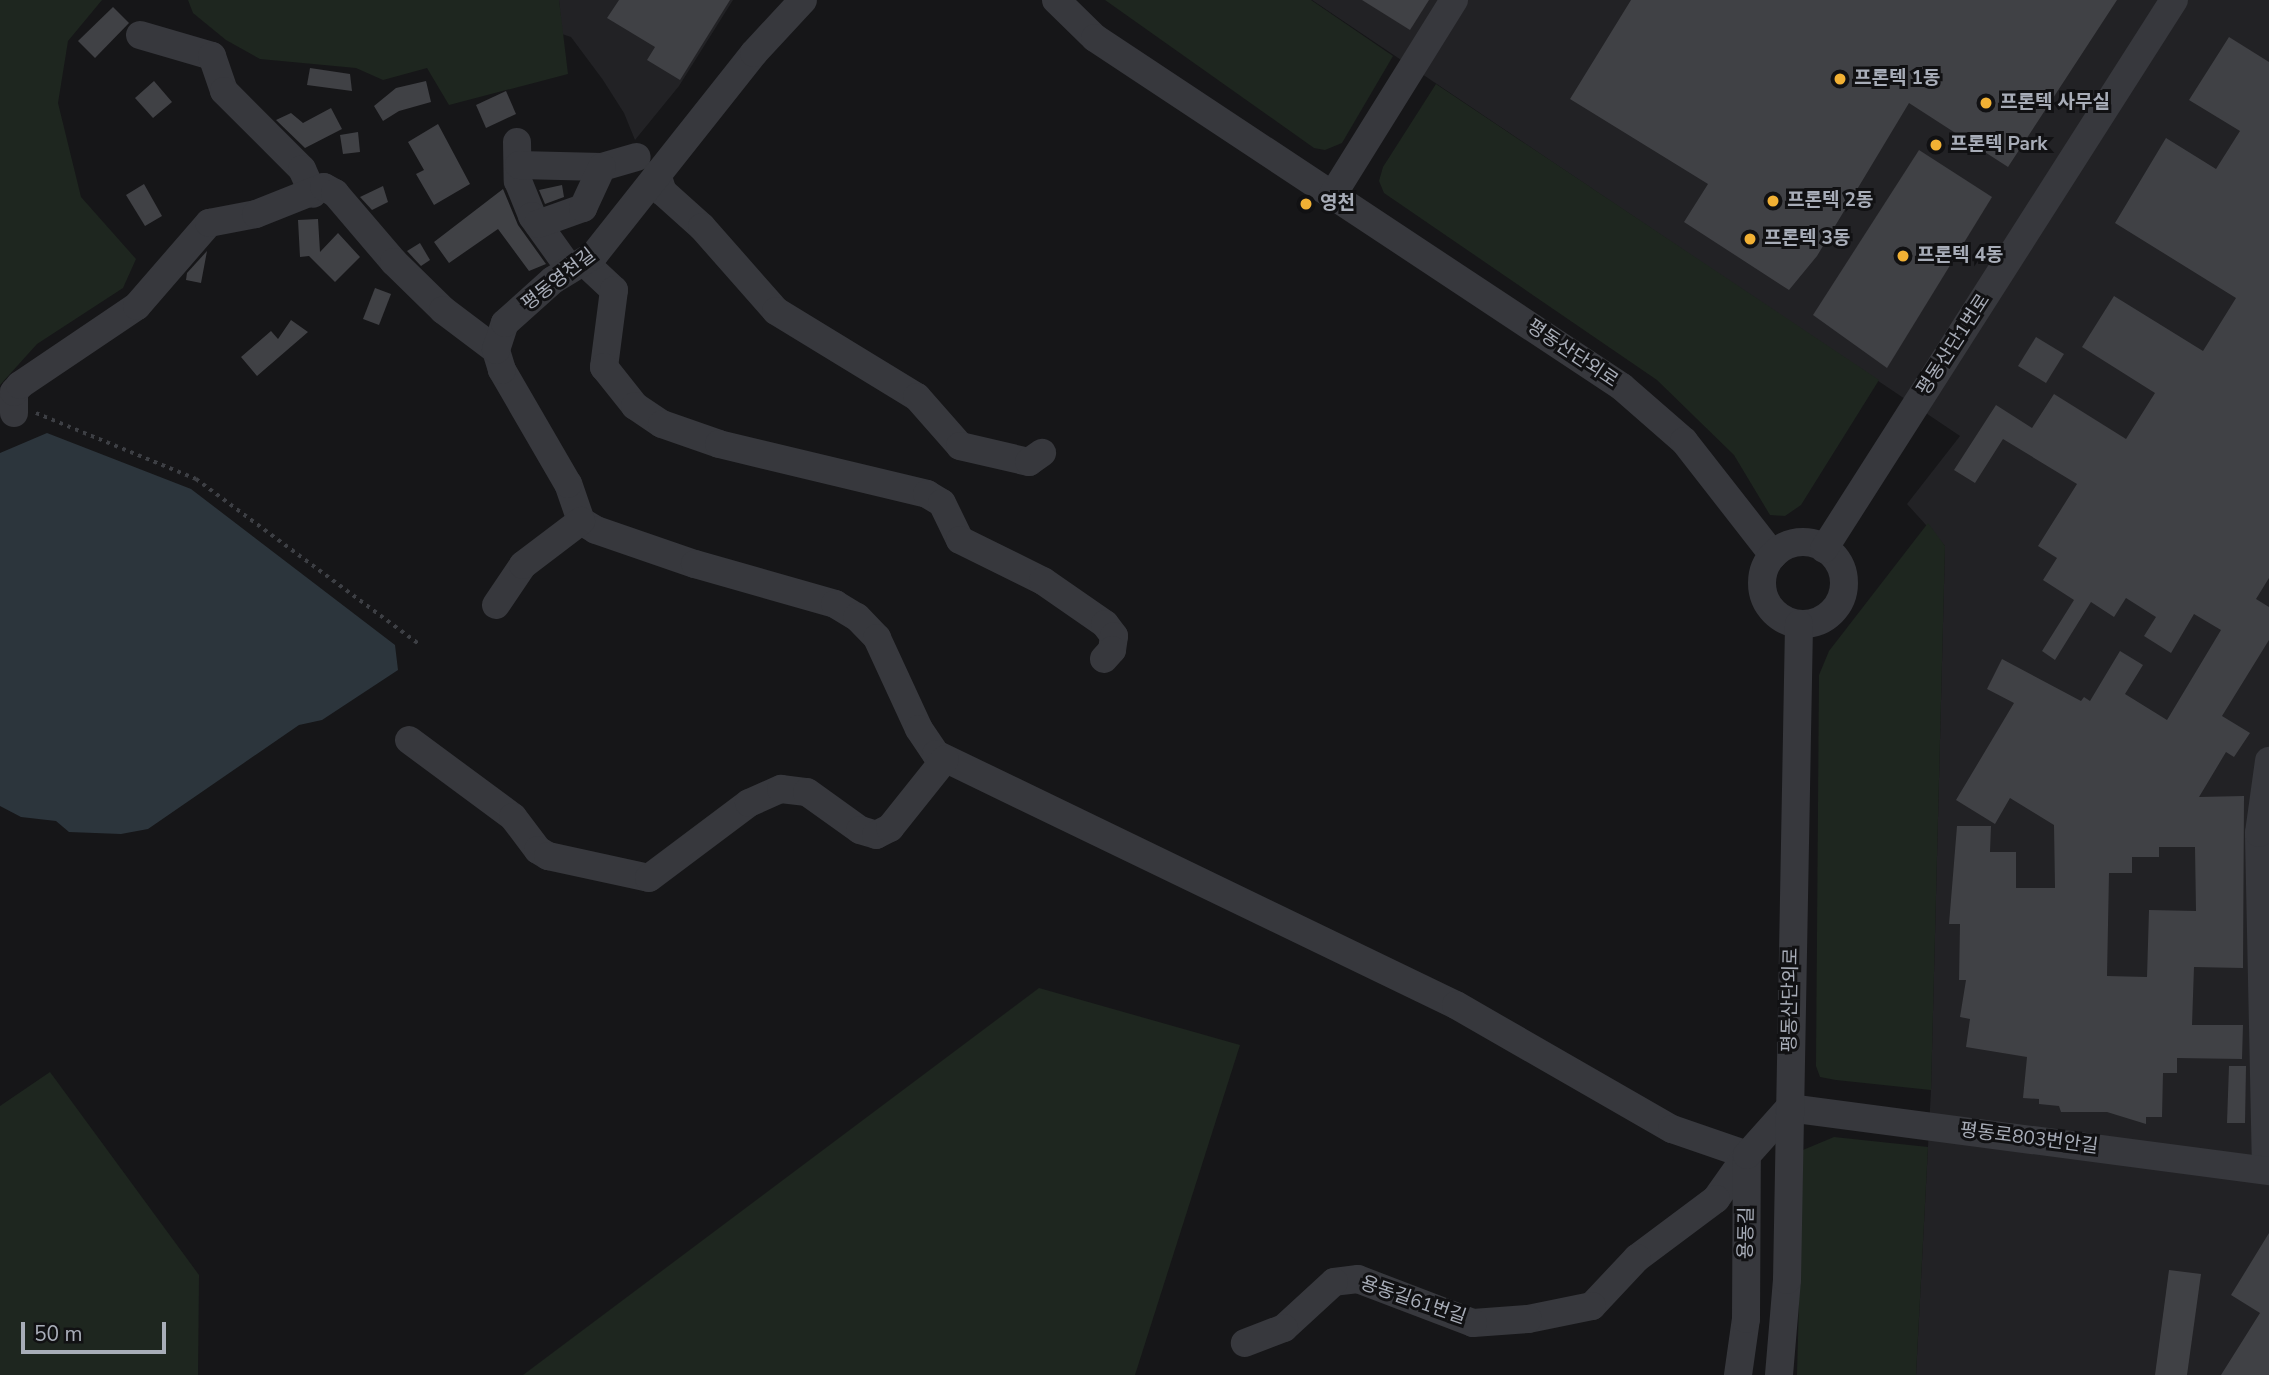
<!DOCTYPE html>
<html>
<head>
<meta charset="utf-8">
<style>
	body { margin:0 }
	#map { position:relative; width:2269px; height:1375px; overflow:hidden; background:#161618; font-family:"Nunito Sans","Noto Sans KR",sans-serif }
	div>[style] { position:absolute }
	[style*='--x'] { left:calc(var(--x)*1px); top:calc(var(--y)*1px); width:calc(var(--w)*1px); rotate:calc(var(--a)*1deg) }
	.built>* { inset:0; background:#222225 }
	.green>* { inset:0; background:#1e261f }
	.water>* { inset:0; background:#2c353c }
	.building>* { inset:0; background:#404145 }
	.path>* { height:3.5px; margin-top:-1.75px; transform-origin:0; background:repeating-linear-gradient(90deg,#3d3f44 0 3.5px,transparent 0 8.5px) }
	.minor>* { height:28px; margin:-14px; padding:0 14px; transform-origin:14px; border-radius:14px; background:#37383d }
	.minor>.ring { margin:-14px; padding:0; box-sizing:content-box; background:none; border:28px solid #37383d; border-radius:50% }
	.dots>* { width:19px; height:19px; translate:-50% -50%; box-sizing:border-box; border:4px solid #111113; border-radius:50% }
	span { translate:-50% -50%; white-space:nowrap; text-align:center; line-height:1.15; -webkit-text-stroke:6px #111113; paint-order:stroke }
	.poi-label { font-size:19px; color:#a8adb8; font-weight:700 }
	.left { translate:0 -50%; text-align:left }
	.street-label { font-size:19px; color:#a8adb8 }
	.scale { position:absolute; left:21px; top:1322px; width:145px; height:32px; box-sizing:border-box; border:4px solid #a8adb8; border-top:0; padding-left:9px; font-size:21px; line-height:24px; white-space:nowrap; color:#a8adb8; -webkit-text-stroke:5px #111113; paint-order:stroke }
</style>
</head>
<body>
<div id="map">
	<div class="built">
		<i style="clip-path:polygon(559px 0,733px 0,679px 86px,635px 140px,624px 113px,603px 80px,571px 37px,562px 34px)"></i>
		<i style="clip-path:polygon(1312px 0,2269px 0,2269px 1375px,1916px 1375px,1931px 1090px,1945px 546px,1907px 504px,1960px 436px)"></i>
	</div>
	<div class="green">
		<i style="clip-path:polygon(0 0,102px 0,68px 41px,58px 103px,81px 197px,136px 259px,123px 288px,37px 344px,0 385px)"></i>
		<i style="clip-path:polygon(188px 0,559px 0,568px 74px,449px 105px,427px 68px,383px 80px,356px 68px,260px 59px,226px 40px,193px 13px)"></i>
		<i style="clip-path:polygon(1105px 0,1311px 0,1393px 56px,1342px 143px,1325px 150px,1314px 148px)"></i>
		<i style="clip-path:polygon(1436px 84px,1879px 380px,1801px 505px,1785px 516px,1770px 515px,1734px 455px,1657px 380px,1384px 193px,1379px 181px,1383px 167px)"></i>
		<i style="clip-path:polygon(1928px 523px,1945px 546px,1931px 1090px,1836px 1080px,1820px 1077px,1816px 1066px,1819px 675px,1829px 651px)"></i>
		<i style="clip-path:polygon(1039px 988px,1240px 1045px,1135px 1375px,523px 1375px)"></i>
		<i style="clip-path:polygon(50px 1072px,199px 1275px,198px 1375px,0 1375px,0 1106px)"></i>
		<i style="clip-path:polygon(1834px 1137px,1928px 1147px,1916px 1375px,1797px 1375px,1803px 1150px)"></i>
	</div>
	<div class="water">
		<i style="clip-path:polygon(47px 433px,191px 489px,395px 645px,398px 670px,322px 720px,299px 725px,148px 829px,121px 834px,69px 832px,56px 821px,21px 817px,0 806px,0 453px)"></i>
	</div>
	<div class="building">
		<i style="clip-path:polygon(619px 0,730px 0,680px 80px,647px 60px,655px 47px,607px 18px)"></i>
		<i style="clip-path:polygon(1362px 0,1429px 0,1410px 30px)"></i>
		<i style="clip-path:polygon(1631px 0,2117px 0,2008px 167px,1909px 103px,1817px 256px,1789px 290px,1684px 222px,1708px 184px,1570px 99px)"></i>
		<i style="clip-path:polygon(113px 7px,129px 23px,95px 58px,78px 41px)"></i>
		<i style="clip-path:polygon(evenodd,2229px 37px,2269px 62px,2269px 578px,2256px 599px,2269px 607px,2269px 640px,2222px 716px,2250px 733px,2234px 757px,2226px 752px,2199px 797px,2244px 796px,2243px 968px,2194px 967px,2192px 1025px,2243px 1025px,2242px 1059px,2177px 1058px,2177px 1073px,2163px 1073px,2162px 1117px,2146px 1117px,2146px 1124px,2107px 1112px,2061px 1112px,2059px 1106px,2039px 1104px,2039px 1099px,2023px 1098px,2027px 1057px,1966px 1047px,1970px 1019px,1960px 1017px,1966px 980px,1959px 980px,1960px 924px,1949px 924px,1957px 826px,1991px 826px,1990px 852px,2016px 852px,2016px 888px,2055px 888px,2054px 825px,2010px 798px,1995px 824px,1956px 800px,2014px 703px,1987px 689px,2002px 659px,2081px 701px,2084px 697px,2090px 701px,2120px 651px,2143px 665px,2125px 694px,2167px 720px,2221px 630px,2194px 614px,2171px 653px,2144px 636px,2156px 617px,2126px 598px,2114px 617px,2091px 602px,2055px 660px,2042px 651px,2074px 600px,2043px 580px,2057px 558px,2038px 546px,2077px 484px,2003px 439px,1975px 483px,1954px 470px,1996px 405px,2032px 428px,2054px 394px,2126px 439px,2155px 393px,2082px 347px,2114px 296px,2203px 351px,2236px 298px,2115px 223px,2166px 138px,2216px 169px,2240px 131px,2189px 100px,2229px 37px,2159px 847px,2195px 847px,2196px 911px,2149px 910px,2147px 977px,2107px 976px,2109px 873px,2132px 873px,2132px 857px,2159px 857px,2159px 847px)"></i>
		<i style="clip-path:polygon(310px 68px,350px 74px,352px 91px,307px 85px)"></i>
		<i style="clip-path:polygon(154px 81px,172px 102px,153px 118px,135px 98px)"></i>
		<i style="clip-path:polygon(426px 81px,431px 102px,399px 111px,383px 121px,374px 106px,396px 88px)"></i>
		<i style="clip-path:polygon(506px 91px,516px 114px,486px 128px,476px 105px)"></i>
		<i style="clip-path:polygon(331px 108px,342px 129px,305px 148px,276px 120px,291px 113px,303px 123px)"></i>
		<i style="clip-path:polygon(438px 124px,470px 184px,434px 205px,416px 174px,424px 170px,408px 142px)"></i>
		<i style="clip-path:polygon(358px 132px,360px 152px,343px 154px,340px 135px)"></i>
		<i style="clip-path:polygon(1919px 150px,1992px 197px,1887px 368px,1813px 315px)"></i>
		<i style="clip-path:polygon(144px 184px,162px 216px,145px 226px,126px 195px)"></i>
		<i style="clip-path:polygon(562px 185px,564px 197px,545px 204px,539px 190px)"></i>
		<i style="clip-path:polygon(383px 186px,388px 202px,372px 210px,360px 197px)"></i>
		<i style="clip-path:polygon(503px 189px,518px 225px,546px 264px,529px 271px,498px 229px,449px 263px,434px 242px)"></i>
		<i style="clip-path:polygon(318px 219px,320px 252px,338px 233px,360px 257px,335px 282px,309px 256px,300px 257px,298px 220px)"></i>
		<i style="clip-path:polygon(420px 243px,430px 260px,421px 266px,407px 251px)"></i>
		<i style="clip-path:polygon(207px 251px,201px 283px,186px 280px,187px 273px)"></i>
		<i style="clip-path:polygon(375px 288px,391px 294px,379px 325px,363px 319px)"></i>
		<i style="clip-path:polygon(291px 320px,308px 332px,257px 376px,241px 357px,271px 331px,278px 339px)"></i>
		<i style="clip-path:polygon(2036px 337px,2064px 354px,2046px 383px,2018px 366px)"></i>
		<i style="clip-path:polygon(2229px 1066px,2246px 1066px,2245px 1123px,2227px 1123px)"></i>
		<i style="clip-path:polygon(2269px 1233px,2269px 1375px,2221px 1375px,2260px 1313px,2231px 1295px)"></i>
		<i style="clip-path:polygon(2169px 1270px,2201px 1274px,2187px 1375px,2155px 1375px)"></i>
	</div>
	<div class="path">
		<i style="--x:36;--y:413;--w:173;--a:22.4"></i>
		<i style="--x:196;--y:479;--w:276;--a:36.5"></i>
	</div>
	<div class="minor">
		<i style="--x:1056;--y:0;--w:54;--a:44.3"></i>
		<i style="--x:1095;--y:38;--w:632;--a:33.51"></i>
		<i style="--x:1622;--y:387;--w:82;--a:41.1"></i>
		<i style="--x:1684;--y:441;--w:145;--a:52"></i>
		<i style="--x:140;--y:35;--w:75;--a:16.3"></i>
		<i style="--x:212;--y:56;--w:37;--a:71"></i>
		<i style="--x:224;--y:91;--w:110;--a:45"></i>
		<i style="--x:302;--y:169;--w:27;--a:66"></i>
		<i style="--x:517;--y:142;--w:39;--a:89"></i>
		<i style="--x:518;--y:181;--w:38;--a:68"></i>
		<i style="--x:532;--y:216;--w:65;--a:54.4"></i>
		<i style="--x:519;--y:165;--w:83;--a:1.4"></i>
		<i style="--x:602;--y:167;--w:36;--a:-16"></i>
		<i style="--x:657;--y:174;--w:19;--a:72"></i>
		<i style="--x:663;--y:192;--w:52;--a:41.9"></i>
		<i style="--x:702;--y:227;--w:112;--a:48.6"></i>
		<i style="--x:776;--y:311;--w:165;--a:31.4"></i>
		<i style="--x:917;--y:397;--w:65;--a:48.7"></i>
		<i style="--x:960;--y:446;--w:71;--a:13.1"></i>
		<i style="--x:1029;--y:462;--w:16;--a:-35"></i>
		<i style="--x:1332;--y:196;--w:231;--a:-58.1"></i>
		<i style="--x:538;--y:224;--w:48;--a:-19.6"></i>
		<i style="--x:583;--y:208;--w:45;--a:-65.1"></i>
		<i style="--x:584;--y:262;--w:41;--a:43"></i>
		<i style="--x:614;--y:290;--w:78;--a:97.4"></i>
		<i style="--x:604;--y:367;--w:50;--a:51.5"></i>
		<i style="--x:635;--y:406;--w:32;--a:34"></i>
		<i style="--x:662;--y:424;--w:60;--a:19.3"></i>
		<i style="--x:719;--y:444;--w:214;--a:13.5"></i>
		<i style="--x:927;--y:494;--w:17;--a:31"></i>
		<i style="--x:942;--y:503;--w:41;--a:64.1"></i>
		<i style="--x:960;--y:540;--w:93;--a:26.3"></i>
		<i style="--x:1043;--y:581;--w:75;--a:34.7"></i>
		<i style="--x:1105;--y:624;--w:15;--a:53"></i>
		<i style="--x:1114;--y:636;--w:14;--a:98"></i>
		<i style="--x:1112;--y:650;--w:12;--a:132"></i>
		<i style="--x:14;--y:413;--w:21;--a:-90"></i>
		<i style="--x:14;--y:392;--w:9;--a:-49"></i>
		<i style="--x:20;--y:385;--w:141;--a:-34"></i>
		<i style="--x:137;--y:306;--w:110;--a:-49.1"></i>
		<i style="--x:209;--y:223;--w:48;--a:-10.8"></i>
		<i style="--x:256;--y:214;--w:73;--a:-21.7"></i>
		<i style="--x:324;--y:187;--w:13;--a:29"></i>
		<i style="--x:335;--y:193;--w:91;--a:49.5"></i>
		<i style="--x:394;--y:262;--w:69;--a:44.4"></i>
		<i style="--x:443;--y:310;--w:66;--a:37"></i>
		<i style="--x:581;--y:521;--w:17;--a:31"></i>
		<i style="--x:596;--y:530;--w:105;--a:19"></i>
		<i style="--x:695;--y:564;--w:146;--a:15.9"></i>
		<i style="--x:835;--y:604;--w:26;--a:31"></i>
		<i style="--x:857;--y:617;--w:29;--a:46"></i>
		<i style="--x:877;--y:638;--w:100;--a:65.2"></i>
		<i style="--x:919;--y:729;--w:30;--a:56"></i>
		<i style="--x:936;--y:754;--w:577;--a:25.77"></i>
		<i style="--x:1456;--y:1005;--w:249;--a:29.9"></i>
		<i style="--x:1672;--y:1129;--w:79;--a:19.1"></i>
		<i style="--x:1747;--y:1155;--w:54;--a:125.2"></i>
		<i style="--x:1716;--y:1199;--w:99;--a:143.2"></i>
		<i style="--x:1637;--y:1258;--w:66;--a:133.2"></i>
		<i style="--x:1592;--y:1306;--w:65;--a:168.5"></i>
		<i style="--x:1528;--y:1319;--w:55;--a:175.8"></i>
		<i style="--x:1473;--y:1323;--w:123;--a:-159.1"></i>
		<i style="--x:1358;--y:1279;--w:24;--a:173"></i>
		<i style="--x:1334;--y:1282;--w:68;--a:137.4"></i>
		<i style="--x:1284;--y:1328;--w:42;--a:159"></i>
		<i style="--x:581;--y:521;--w:39;--a:-109"></i>
		<i style="--x:568;--y:484;--w:132;--a:-120.1"></i>
		<i style="--x:502;--y:370;--w:21;--a:-107"></i>
		<i style="--x:496;--y:350;--w:28;--a:-72"></i>
		<i style="--x:505;--y:323;--w:64;--a:-41.9"></i>
		<i style="--x:553;--y:280;--w:48;--a:-31.4"></i>
		<i style="--x:594;--y:255;--w:258;--a:-51.6"></i>
		<i style="--x:754;--y:53;--w:72;--a:-47.2"></i>
		<i class="ring" style="left:1762px;top:542px;width:54px;height:54px"></i>
		<i style="--x:1824;--y:549;--w:651;--a:-57.48"></i>
		<i style="--x:496;--y:605;--w:48;--a:-56"></i>
		<i style="--x:523;--y:565;--w:73;--a:-37.2"></i>
		<i style="--x:409;--y:740;--w:129;--a:36.5"></i>
		<i style="--x:513;--y:817;--w:41;--a:52.9"></i>
		<i style="--x:538;--y:850;--w:12;--a:31"></i>
		<i style="--x:548;--y:856;--w:103;--a:12.3"></i>
		<i style="--x:649;--y:878;--w:125;--a:-36.9"></i>
		<i style="--x:749;--y:803;--w:35;--a:-24"></i>
		<i style="--x:781;--y:789;--w:26;--a:7"></i>
		<i style="--x:807;--y:792;--w:65;--a:35.6"></i>
		<i style="--x:860;--y:830;--w:17;--a:17"></i>
		<i style="--x:876;--y:835;--w:16;--a:-27"></i>
		<i style="--x:890;--y:828;--w:88;--a:-51.4"></i>
		<i style="--x:2266;--y:1170;--w:337;--a:-91.2"></i>
		<i style="--x:2259;--y:833;--w:73;--a:-82.1"></i>
		<i style="--x:1738;--y:1375;--w:57;--a:-81.9"></i>
		<i style="--x:1746;--y:1319;--w:164;--a:-89.7"></i>
		<i style="--x:1747;--y:1155;--w:63;--a:-48.2"></i>
		<i style="--x:1789;--y:1108;--w:484;--a:7.5"></i>
		<i style="--x:1779;--y:1375;--w:95;--a:-85.2"></i>
		<i style="--x:1787;--y:1280;--w:656;--a:-88.95"></i>
	</div>
	<div class="dots">
		<i style="left:1840px;top:79px;background:#f2b134"></i>
		<i style="left:1986px;top:103px;background:#f2b134"></i>
		<i style="left:1936px;top:145px;background:#f2b134"></i>
		<i style="left:1773px;top:201px;background:#f2b134"></i>
		<i style="left:1306px;top:204px;background:#f2b134"></i>
		<i style="left:1750px;top:239px;background:#f2b134"></i>
		<i style="left:1903px;top:256px;background:#f2b134"></i>
	</div>
	<div class="poi-label">
		<span class="left" style="left:1854px;top:79px">프론텍 1동</span>
		<span class="left" style="left:2000px;top:103px">프론텍 사무실</span>
		<span class="left" style="left:1950px;top:145px">프론텍 Park</span>
		<span class="left" style="left:1787px;top:201px">프론텍 2동</span>
		<span class="left" style="left:1320px;top:204px">영천</span>
		<span class="left" style="left:1764px;top:239px">프론텍 3동</span>
		<span class="left" style="left:1917px;top:256px">프론텍 4동</span>
	</div>
	<div class="street-label">
		<span style="left:559px;top:280px;rotate:-38deg">평동영천길</span>
		<span style="left:1954px;top:345px;rotate:-57deg">평동산단1번로</span>
		<span style="left:1572px;top:354px;rotate:34deg">평동산단외로</span>
		<span style="left:1791px;top:1000px;rotate:-89deg">평동산단외로</span>
		<span style="left:2029px;top:1139px;rotate:7deg">평동로803번안길</span>
		<span style="left:1747px;top:1233px;rotate:-89deg">용동길</span>
		<span style="left:1413px;top:1301px;rotate:19deg">용동길61번길</span>
	</div>
	<div class="scale">50 m</div>
</div>
</body>
</html>
